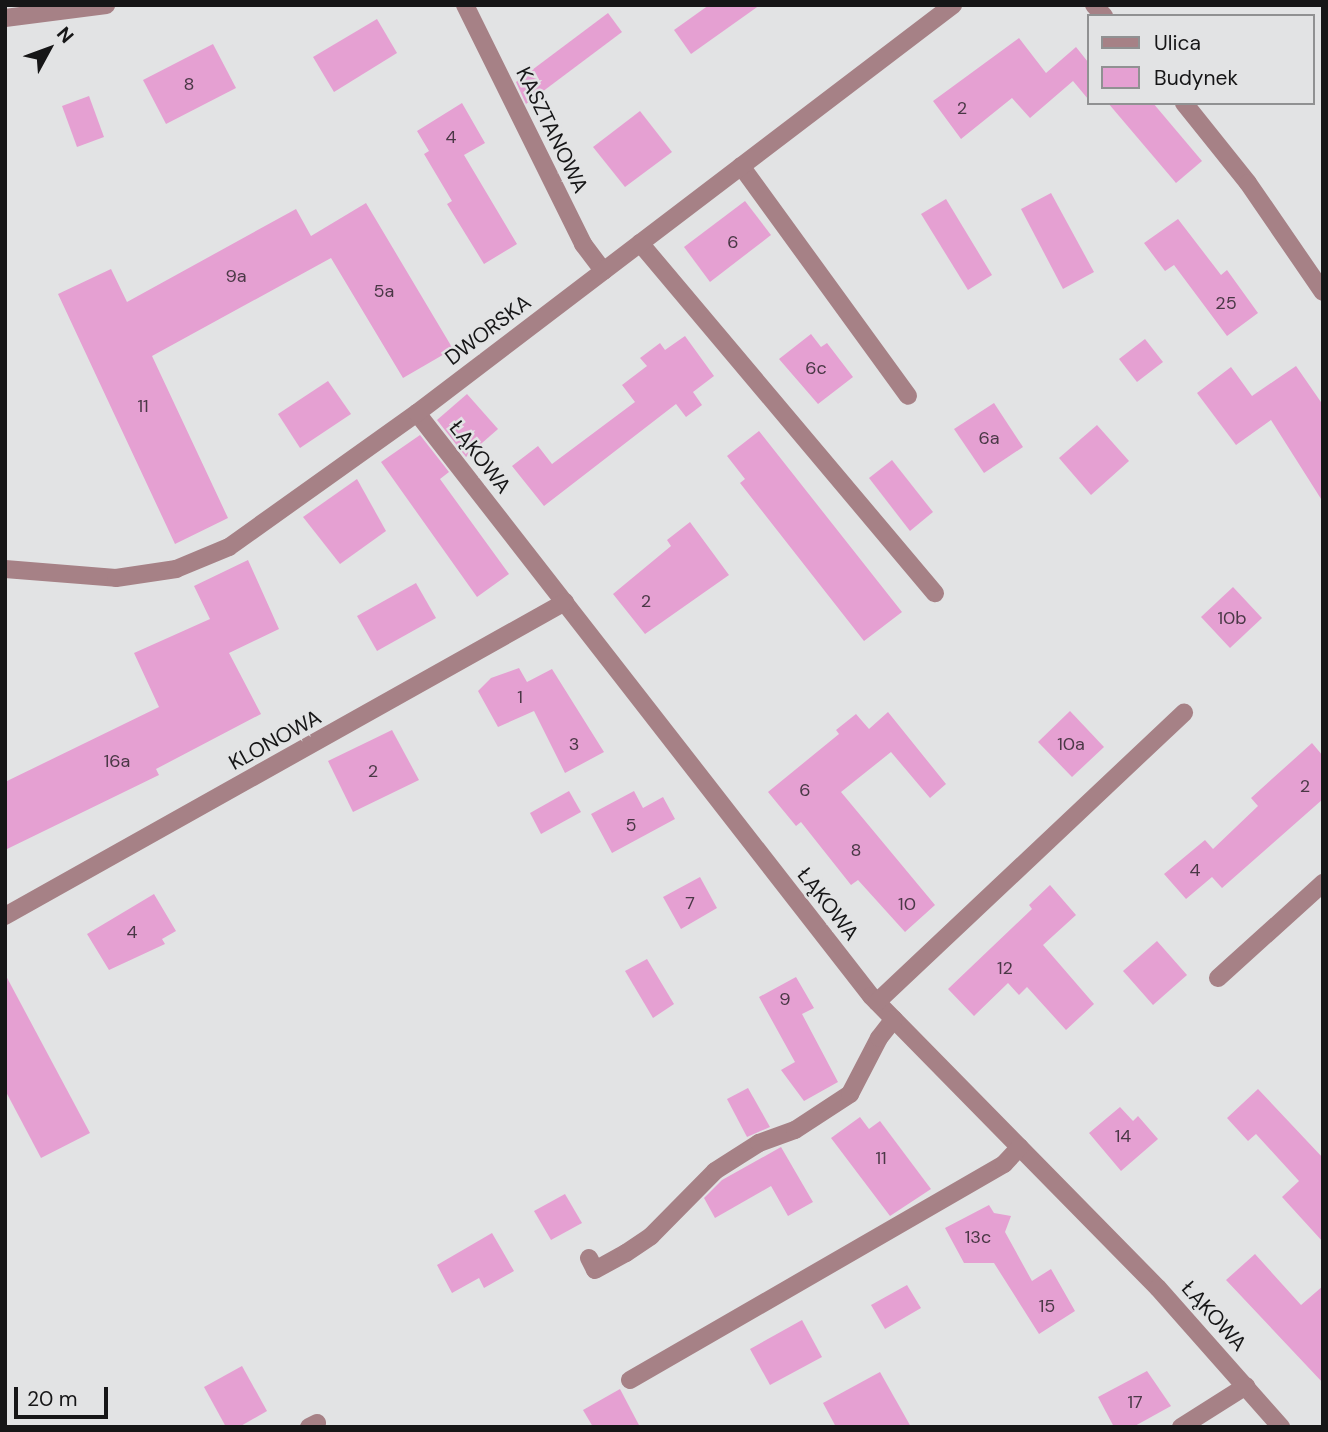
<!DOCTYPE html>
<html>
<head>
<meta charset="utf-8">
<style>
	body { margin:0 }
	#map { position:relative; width:1328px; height:1432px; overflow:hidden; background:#e2e3e4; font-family:"DM Sans",sans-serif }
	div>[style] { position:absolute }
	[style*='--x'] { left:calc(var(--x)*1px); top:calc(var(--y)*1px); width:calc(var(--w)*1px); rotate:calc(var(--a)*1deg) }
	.building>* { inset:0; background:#e5a0d2 }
	.minor>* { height:18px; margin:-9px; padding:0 9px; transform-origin:9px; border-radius:9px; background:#a68186 }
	span { translate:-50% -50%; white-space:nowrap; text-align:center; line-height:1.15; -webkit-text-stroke:5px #e2e3e4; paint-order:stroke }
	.number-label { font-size:18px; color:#4a3846 }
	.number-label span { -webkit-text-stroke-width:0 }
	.street-label { font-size:21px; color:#161617 }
	.frame { position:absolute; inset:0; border:7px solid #161617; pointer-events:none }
	.legend { position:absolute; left:1087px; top:14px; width:228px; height:91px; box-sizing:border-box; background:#e2e3e4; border:2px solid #909192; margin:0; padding:9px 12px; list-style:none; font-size:21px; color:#161617 }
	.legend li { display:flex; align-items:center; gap:14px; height:35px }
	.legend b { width:35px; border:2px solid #909192 }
	.north { position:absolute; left:14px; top:14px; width:70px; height:70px; -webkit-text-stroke:5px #e2e3e4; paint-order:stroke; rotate:49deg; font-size:19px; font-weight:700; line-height:28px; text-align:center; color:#161617 }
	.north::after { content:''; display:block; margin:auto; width:24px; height:32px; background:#161617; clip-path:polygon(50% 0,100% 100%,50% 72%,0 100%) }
	.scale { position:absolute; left:14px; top:1387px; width:94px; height:32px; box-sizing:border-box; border:4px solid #161617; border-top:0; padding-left:9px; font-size:21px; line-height:24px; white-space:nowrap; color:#161617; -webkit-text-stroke:5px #e2e3e4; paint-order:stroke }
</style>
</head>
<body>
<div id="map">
	<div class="building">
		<i style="clip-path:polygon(709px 5px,760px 5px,691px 54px,674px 30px)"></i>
		<i style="clip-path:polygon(608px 13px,622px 32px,526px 104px,516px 82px)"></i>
		<i style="clip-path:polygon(377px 19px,397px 53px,334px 92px,313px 57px)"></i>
		<i style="clip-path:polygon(1019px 38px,1046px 73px,1076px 47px,1088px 62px,1088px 99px,1073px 81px,1030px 118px,1012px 98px,961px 139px,933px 101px)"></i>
		<i style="clip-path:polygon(213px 44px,236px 88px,166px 124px,143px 80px)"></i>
		<i style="clip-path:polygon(89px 96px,104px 137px,77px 147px,62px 106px)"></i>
		<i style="clip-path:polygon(462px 103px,485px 143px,464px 155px,517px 244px,484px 264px,447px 204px,452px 201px,424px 154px,429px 151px,417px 131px)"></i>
		<i style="clip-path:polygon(1108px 103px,1153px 103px,1202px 161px,1176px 183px)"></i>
		<i style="clip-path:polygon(640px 111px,672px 152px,625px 187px,593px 147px)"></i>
		<i style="clip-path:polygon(1051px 193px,1094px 272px,1063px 289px,1021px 209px)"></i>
		<i style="clip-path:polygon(946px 199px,992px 275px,968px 290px,921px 214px)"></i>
		<i style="clip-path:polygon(745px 201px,771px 235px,710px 282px,684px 247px)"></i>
		<i style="clip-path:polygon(366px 203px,453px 349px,403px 378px,331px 258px,152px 356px,228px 518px,175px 544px,58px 294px,111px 269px,127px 302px,296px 209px,311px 236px)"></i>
		<i style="clip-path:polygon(1178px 219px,1221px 275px,1227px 270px,1258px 313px,1227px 336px,1174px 265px,1165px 271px,1144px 243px)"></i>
		<i style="clip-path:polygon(811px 334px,821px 347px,827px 343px,853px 377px,818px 404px,779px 359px)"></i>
		<i style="clip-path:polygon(685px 336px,714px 376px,693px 392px,702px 405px,686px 417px,676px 404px,544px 506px,512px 466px,538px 446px,552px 464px,635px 402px,622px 385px,647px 366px,640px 358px,660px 343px,665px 350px)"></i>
		<i style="clip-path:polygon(1145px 339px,1163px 362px,1137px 382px,1119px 359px)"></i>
		<i style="clip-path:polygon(1296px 366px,1323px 405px,1323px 502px,1271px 420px,1236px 445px,1197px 393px,1231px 367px,1252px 396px)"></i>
		<i style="clip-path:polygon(328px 381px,351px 414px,300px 448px,278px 414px)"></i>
		<i style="clip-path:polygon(467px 394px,498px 429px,466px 457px,437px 420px)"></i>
		<i style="clip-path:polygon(994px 403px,1023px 447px,984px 473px,954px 429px)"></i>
		<i style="clip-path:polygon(1097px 425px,1129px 461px,1091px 495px,1059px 458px)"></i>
		<i style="clip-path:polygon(759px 431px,902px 612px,864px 641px,740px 483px,745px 479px,727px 456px)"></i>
		<i style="clip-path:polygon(420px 435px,449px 472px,440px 479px,509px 574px,477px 597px,381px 462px)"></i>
		<i style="clip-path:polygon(892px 460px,933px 512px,910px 531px,869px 478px)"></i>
		<i style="clip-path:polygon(357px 479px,386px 531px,340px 564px,303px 517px)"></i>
		<i style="clip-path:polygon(690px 522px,729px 575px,645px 634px,613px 594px,671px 546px,667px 540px)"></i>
		<i style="clip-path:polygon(248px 560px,279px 629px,229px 653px,261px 714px,156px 769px,159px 775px,5px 850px,5px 782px,159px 707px,134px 653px,210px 619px,194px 586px)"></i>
		<i style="clip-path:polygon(416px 583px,436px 618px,377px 651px,357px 616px)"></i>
		<i style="clip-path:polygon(1233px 587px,1262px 618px,1230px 648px,1201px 617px)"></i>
		<i style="clip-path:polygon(519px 668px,527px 682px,552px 669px,604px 752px,565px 773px,534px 711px,498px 727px,478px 691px,491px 678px)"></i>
		<i style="clip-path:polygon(1070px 711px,1104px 747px,1072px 777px,1038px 742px)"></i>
		<i style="clip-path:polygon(888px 712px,946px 784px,930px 798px,891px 752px,841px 792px,935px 905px,905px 932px,858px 880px,851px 885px,801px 822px,796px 826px,768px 792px,839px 734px,836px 730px,856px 714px,869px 729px)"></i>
		<i style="clip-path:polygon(392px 730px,419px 780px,353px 812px,328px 761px)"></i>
		<i style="clip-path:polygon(1312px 743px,1323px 756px,1323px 799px,1222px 888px,1212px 877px,1186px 899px,1164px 874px,1205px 840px,1213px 849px,1258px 806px,1251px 798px)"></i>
		<i style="clip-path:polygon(569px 791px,581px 812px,541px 834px,530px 813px)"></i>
		<i style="clip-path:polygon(634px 791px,643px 808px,663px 797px,675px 819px,612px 853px,591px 814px)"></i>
		<i style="clip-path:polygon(700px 877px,717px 908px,681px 929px,663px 897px)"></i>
		<i style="clip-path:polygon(1050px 885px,1076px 915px,1043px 945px,1094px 1004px,1066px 1030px,1027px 987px,1019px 995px,1008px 983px,974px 1016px,948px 989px,1032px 909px,1029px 905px)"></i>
		<i style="clip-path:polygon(154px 894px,176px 931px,162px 939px,165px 944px,109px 970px,87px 934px)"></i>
		<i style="clip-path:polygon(1157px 941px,1187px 975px,1153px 1005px,1123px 971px)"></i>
		<i style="clip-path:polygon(647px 959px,674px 1004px,653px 1018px,625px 971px)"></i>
		<i style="clip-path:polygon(5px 974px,90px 1133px,41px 1158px,5px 1090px)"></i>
		<i style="clip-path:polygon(796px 977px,814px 1008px,802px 1014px,838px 1082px,804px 1101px,781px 1070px,795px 1062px,759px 997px)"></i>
		<i style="clip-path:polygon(748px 1088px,770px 1127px,747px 1137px,727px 1099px)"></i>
		<i style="clip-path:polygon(1258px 1089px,1323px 1158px,1323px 1242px,1282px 1197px,1299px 1181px,1256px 1134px,1248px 1141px,1227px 1118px)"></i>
		<i style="clip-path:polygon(1120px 1107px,1133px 1121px,1138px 1116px,1158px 1139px,1121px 1171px,1089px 1133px)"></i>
		<i style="clip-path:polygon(860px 1117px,869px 1129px,880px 1121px,931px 1189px,890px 1216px,831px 1138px)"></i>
		<i style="clip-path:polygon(781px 1147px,813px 1202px,788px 1216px,771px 1186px,715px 1218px,704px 1198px,722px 1180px)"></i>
		<i style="clip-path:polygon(565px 1194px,582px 1223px,551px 1240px,534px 1211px)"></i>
		<i style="clip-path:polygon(989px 1205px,994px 1213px,1011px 1216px,1005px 1232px,1032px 1281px,1051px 1269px,1075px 1311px,1039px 1334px,994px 1263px,964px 1263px,945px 1228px)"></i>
		<i style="clip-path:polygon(492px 1233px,514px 1271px,484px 1288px,479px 1278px,452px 1293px,437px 1265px)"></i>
		<i style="clip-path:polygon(1255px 1254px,1301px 1305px,1323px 1286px,1323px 1383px,1226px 1280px)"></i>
		<i style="clip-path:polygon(907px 1285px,921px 1308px,885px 1329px,871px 1305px)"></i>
		<i style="clip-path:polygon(802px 1320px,822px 1357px,770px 1385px,750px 1349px)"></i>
		<i style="clip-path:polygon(242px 1366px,267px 1411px,239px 1427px,226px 1427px,204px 1387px)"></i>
		<i style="clip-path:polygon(1147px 1371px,1171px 1406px,1133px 1427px,1114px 1427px,1098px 1397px)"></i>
		<i style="clip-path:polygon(880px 1372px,911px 1427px,836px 1427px,823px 1403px)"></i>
		<i style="clip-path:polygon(620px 1389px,640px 1427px,593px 1427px,583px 1410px)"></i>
	</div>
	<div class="minor">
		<i style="--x:465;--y:5;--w:267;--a:63.7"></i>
		<i style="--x:583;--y:244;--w:34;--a:53"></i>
		<i style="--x:1094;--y:5;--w:15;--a:48"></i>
		<i style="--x:5;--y:18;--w:102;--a:-7.3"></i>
		<i style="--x:1184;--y:103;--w:102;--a:51.3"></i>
		<i style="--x:1248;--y:183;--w:132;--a:55.5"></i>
		<i style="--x:741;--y:166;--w:284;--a:54"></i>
		<i style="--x:640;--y:243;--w:458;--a:49.9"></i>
		<i style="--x:417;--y:413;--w:739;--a:52.09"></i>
		<i style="--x:871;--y:996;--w:409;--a:45.5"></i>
		<i style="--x:1158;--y:1288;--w:186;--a:48.5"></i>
		<i style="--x:5;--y:569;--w:111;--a:4.6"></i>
		<i style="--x:116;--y:578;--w:61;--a:-8.5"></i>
		<i style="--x:176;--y:569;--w:57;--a:-22.5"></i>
		<i style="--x:229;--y:547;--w:231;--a:-35.5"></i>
		<i style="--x:417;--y:413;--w:674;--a:-37.28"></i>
		<i style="--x:5;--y:916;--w:642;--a:-29.28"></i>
		<i style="--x:1218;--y:978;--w:142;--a:-42.1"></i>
		<i style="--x:877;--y:1002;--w:422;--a:-43.3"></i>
		<i style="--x:589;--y:1258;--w:13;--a:63"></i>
		<i style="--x:595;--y:1270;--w:35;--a:-29"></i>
		<i style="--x:626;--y:1253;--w:30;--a:-34"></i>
		<i style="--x:651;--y:1236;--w:91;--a:-45.4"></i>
		<i style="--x:715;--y:1171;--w:52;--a:-32.5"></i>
		<i style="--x:759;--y:1143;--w:38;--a:-20"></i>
		<i style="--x:795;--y:1130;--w:66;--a:-33.2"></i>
		<i style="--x:850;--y:1094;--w:63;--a:-62.6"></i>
		<i style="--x:879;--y:1038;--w:24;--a:-52"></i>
		<i style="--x:630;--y:1380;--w:432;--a:-30"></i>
		<i style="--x:1004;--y:1164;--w:23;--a:-47"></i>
		<i style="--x:309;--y:1427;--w:9;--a:-27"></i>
		<i style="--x:1181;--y:1427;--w:77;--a:-32.2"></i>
	</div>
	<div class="number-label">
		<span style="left:189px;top:84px">8</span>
		<span style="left:962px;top:108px">2</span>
		<span style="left:451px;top:137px">4</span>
		<span style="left:733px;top:242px">6</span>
		<span style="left:236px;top:276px">9a</span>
		<span style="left:384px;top:291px">5a</span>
		<span style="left:1226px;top:303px">25</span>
		<span style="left:816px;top:368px">6c</span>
		<span style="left:143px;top:406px">11</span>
		<span style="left:989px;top:438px">6a</span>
		<span style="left:646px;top:601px">2</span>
		<span style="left:1232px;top:618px">10b</span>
		<span style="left:520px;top:697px">1</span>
		<span style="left:574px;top:744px">3</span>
		<span style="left:1071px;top:744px">10a</span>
		<span style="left:117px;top:761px">16a</span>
		<span style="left:373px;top:771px">2</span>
		<span style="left:1305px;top:786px">2</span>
		<span style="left:805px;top:790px">6</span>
		<span style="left:631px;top:825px">5</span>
		<span style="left:856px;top:850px">8</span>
		<span style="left:1195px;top:870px">4</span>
		<span style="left:690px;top:903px">7</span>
		<span style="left:907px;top:904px">10</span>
		<span style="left:132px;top:932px">4</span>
		<span style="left:1005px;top:968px">12</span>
		<span style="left:785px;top:999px">9</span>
		<span style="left:1123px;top:1136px">14</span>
		<span style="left:881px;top:1158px">11</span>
		<span style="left:978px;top:1237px">13c</span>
		<span style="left:1047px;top:1306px">15</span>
		<span style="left:1135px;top:1402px">17</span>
	</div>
	<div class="street-label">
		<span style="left:552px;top:130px;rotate:64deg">KASZTANOWA</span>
		<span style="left:488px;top:330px;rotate:-37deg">DWORSKA</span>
		<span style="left:480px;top:457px;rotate:52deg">ŁĄKOWA</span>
		<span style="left:275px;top:740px;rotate:-29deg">KLONOWA</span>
		<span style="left:828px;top:904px;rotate:52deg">ŁĄKOWA</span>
		<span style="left:1214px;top:1316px;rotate:48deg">ŁĄKOWA</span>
	</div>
	<div class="frame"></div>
	<ul class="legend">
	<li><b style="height:9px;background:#a68186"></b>Ulica</li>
	<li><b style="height:19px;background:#e5a0d2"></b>Budynek</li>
	</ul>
	<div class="north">N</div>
	<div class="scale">20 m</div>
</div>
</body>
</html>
